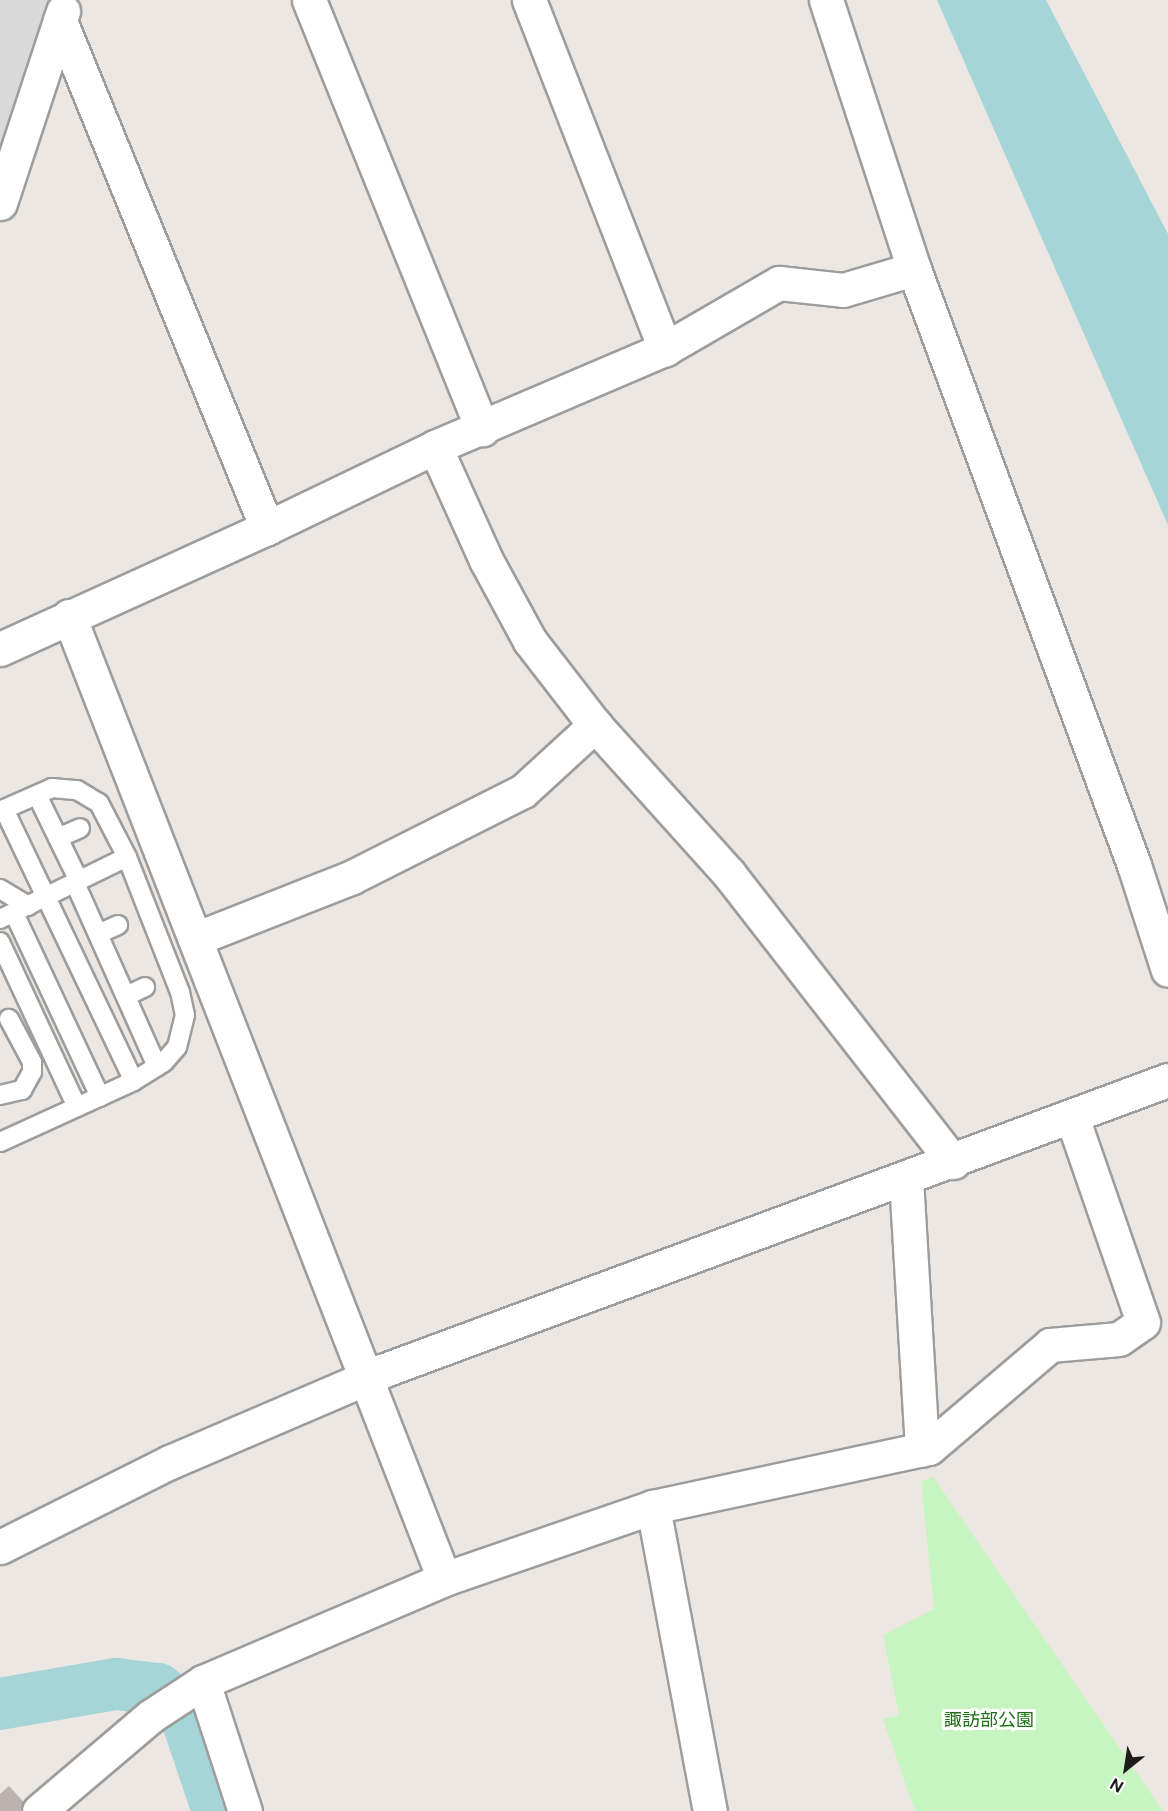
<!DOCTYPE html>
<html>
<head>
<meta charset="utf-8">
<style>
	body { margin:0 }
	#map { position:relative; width:1168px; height:1811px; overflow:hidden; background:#ece7e2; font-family:"Public Sans","Noto Sans JP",sans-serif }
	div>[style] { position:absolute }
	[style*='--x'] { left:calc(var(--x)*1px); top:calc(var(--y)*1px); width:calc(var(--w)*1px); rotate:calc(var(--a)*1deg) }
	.residential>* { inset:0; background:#dad9d9 }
	.park>* { inset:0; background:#c6f5c1 }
	.water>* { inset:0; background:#a5d5d7 }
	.river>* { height:52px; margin:-26px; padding:0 26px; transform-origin:26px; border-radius:26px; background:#a5d5d7 }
	.building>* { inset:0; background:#bcb2af }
	.roads { filter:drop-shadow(2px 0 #9d9d9d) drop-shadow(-2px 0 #9d9d9d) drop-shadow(0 2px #9d9d9d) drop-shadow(0 -2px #9d9d9d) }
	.service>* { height:18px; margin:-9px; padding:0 9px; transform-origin:9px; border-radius:9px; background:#fff }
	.minor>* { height:33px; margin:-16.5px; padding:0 16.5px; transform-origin:16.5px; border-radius:16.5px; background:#fff }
	.tertiary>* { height:33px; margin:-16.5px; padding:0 16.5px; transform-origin:16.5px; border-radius:16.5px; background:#fff }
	span { translate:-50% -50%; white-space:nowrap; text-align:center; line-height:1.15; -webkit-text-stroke:6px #fff; paint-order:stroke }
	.park-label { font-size:18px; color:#1d7013 }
	.north { position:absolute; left:1096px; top:1739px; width:60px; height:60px; -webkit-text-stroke:4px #fff; paint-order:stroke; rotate:210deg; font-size:16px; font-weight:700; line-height:24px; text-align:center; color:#1c1c1c }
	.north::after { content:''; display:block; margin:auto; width:21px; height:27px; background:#1c1c1c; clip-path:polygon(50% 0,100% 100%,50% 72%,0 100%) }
</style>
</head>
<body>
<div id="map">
	<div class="residential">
		<i style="clip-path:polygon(0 0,52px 0,0 151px)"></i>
	</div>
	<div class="park">
		<i style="clip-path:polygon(933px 1477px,1163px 1811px,915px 1811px,883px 1719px,899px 1715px,883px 1635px,934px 1609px,921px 1482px)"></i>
	</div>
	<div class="water">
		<i style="clip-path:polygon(937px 0,1046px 0,1168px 234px,1168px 525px)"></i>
	</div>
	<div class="river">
		<i style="--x:0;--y:1704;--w:118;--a:-9.8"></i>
		<i style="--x:116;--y:1684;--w:42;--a:6.8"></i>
		<i style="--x:158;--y:1689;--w:26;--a:39"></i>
		<i style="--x:178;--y:1705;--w:20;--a:60"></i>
		<i style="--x:188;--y:1722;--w:94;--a:71.4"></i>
	</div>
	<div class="building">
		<i style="clip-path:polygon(9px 1786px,30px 1809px,28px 1811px,0 1811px,0 1794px)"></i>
	</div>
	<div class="roads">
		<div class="service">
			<i style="--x:37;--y:795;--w:96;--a:64"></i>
			<i style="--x:4;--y:809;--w:301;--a:64.5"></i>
			<i style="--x:0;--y:811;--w:57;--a:-23.9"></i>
			<i style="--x:52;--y:788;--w:25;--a:5"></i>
			<i style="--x:77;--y:790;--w:26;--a:31"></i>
			<i style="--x:99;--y:803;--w:61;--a:62.6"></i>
			<i style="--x:127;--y:857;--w:145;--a:68.6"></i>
			<i style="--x:180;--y:992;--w:24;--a:78"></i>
			<i style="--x:185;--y:1015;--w:33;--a:104"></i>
			<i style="--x:177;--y:1047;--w:20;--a:131"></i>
			<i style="--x:164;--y:1062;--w:36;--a:148"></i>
			<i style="--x:134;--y:1081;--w:147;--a:155.5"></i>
			<i style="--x:58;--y:838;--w:24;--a:-24"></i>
			<i style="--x:75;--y:883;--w:201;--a:65.9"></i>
			<i style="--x:0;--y:889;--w:33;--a:31"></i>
			<i style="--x:14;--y:913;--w:203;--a:64.9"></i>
			<i style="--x:0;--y:919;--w:141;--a:-26"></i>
			<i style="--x:98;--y:934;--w:22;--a:-24"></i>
			<i style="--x:0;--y:942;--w:182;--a:65"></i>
			<i style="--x:126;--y:996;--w:21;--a:-25"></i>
			<i style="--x:0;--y:1095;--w:23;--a:-13"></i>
			<i style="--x:22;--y:1090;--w:21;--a:-61"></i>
			<i style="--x:32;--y:1072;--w:10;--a:-90"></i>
			<i style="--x:32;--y:1062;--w:49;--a:-118.1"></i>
		</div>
		<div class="minor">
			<i style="--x:309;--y:0;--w:463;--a:68"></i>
			<i style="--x:529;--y:0;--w:375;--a:68.7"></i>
			<i style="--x:60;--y:21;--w:548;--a:67.79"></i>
			<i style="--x:0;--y:203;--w:202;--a:-71.8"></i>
			<i style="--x:435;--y:447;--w:124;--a:65.7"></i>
			<i style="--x:486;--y:560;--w:92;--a:61.5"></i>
			<i style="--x:530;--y:641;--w:106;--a:52.3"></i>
			<i style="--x:595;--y:725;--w:200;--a:48"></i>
			<i style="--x:729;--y:874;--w:365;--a:52.1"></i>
			<i style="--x:69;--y:616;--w:1033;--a:68.72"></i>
			<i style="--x:0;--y:649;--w:293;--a:-24.4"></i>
			<i style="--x:267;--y:528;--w:187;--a:-25.7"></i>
			<i style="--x:435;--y:447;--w:250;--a:-23.1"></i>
			<i style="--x:665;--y:349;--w:132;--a:-30.1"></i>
			<i style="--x:779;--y:283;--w:64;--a:6.2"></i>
			<i style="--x:843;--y:290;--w:74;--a:-16.5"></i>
			<i style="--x:195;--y:939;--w:169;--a:-21.5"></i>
			<i style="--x:352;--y:877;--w:191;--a:-26.7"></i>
			<i style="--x:523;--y:791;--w:98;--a:-42.5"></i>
			<i style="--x:906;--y:1179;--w:271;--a:86.6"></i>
			<i style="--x:653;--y:1507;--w:309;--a:79.4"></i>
			<i style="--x:0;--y:1547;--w:190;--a:-26.6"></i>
			<i style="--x:170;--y:1462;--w:231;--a:-23.2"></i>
			<i style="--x:382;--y:1371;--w:838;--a:-20.32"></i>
			<i style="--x:203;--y:1682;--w:136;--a:72"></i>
			<i style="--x:39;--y:1811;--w:147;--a:-40.3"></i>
			<i style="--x:151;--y:1716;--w:62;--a:-33.2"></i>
			<i style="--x:203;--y:1682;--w:262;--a:-23.1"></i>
			<i style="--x:444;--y:1579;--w:221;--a:-19"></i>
			<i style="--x:653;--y:1507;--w:282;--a:-12.1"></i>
			<i style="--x:929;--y:1448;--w:159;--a:-40.4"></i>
			<i style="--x:1050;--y:1345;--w:69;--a:-5"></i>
			<i style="--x:1119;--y:1339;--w:29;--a:-35"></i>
			<i style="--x:1143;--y:1322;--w:217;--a:-109.1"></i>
		</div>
		<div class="tertiary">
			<i style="--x:826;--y:0;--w:283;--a:71.9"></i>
			<i style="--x:914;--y:269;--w:635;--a:69.74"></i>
			<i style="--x:1134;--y:865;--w:110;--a:72.1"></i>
		</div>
	</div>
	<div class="park-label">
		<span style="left:989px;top:1720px">諏訪部公園</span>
	</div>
	<div class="north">N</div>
</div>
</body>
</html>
